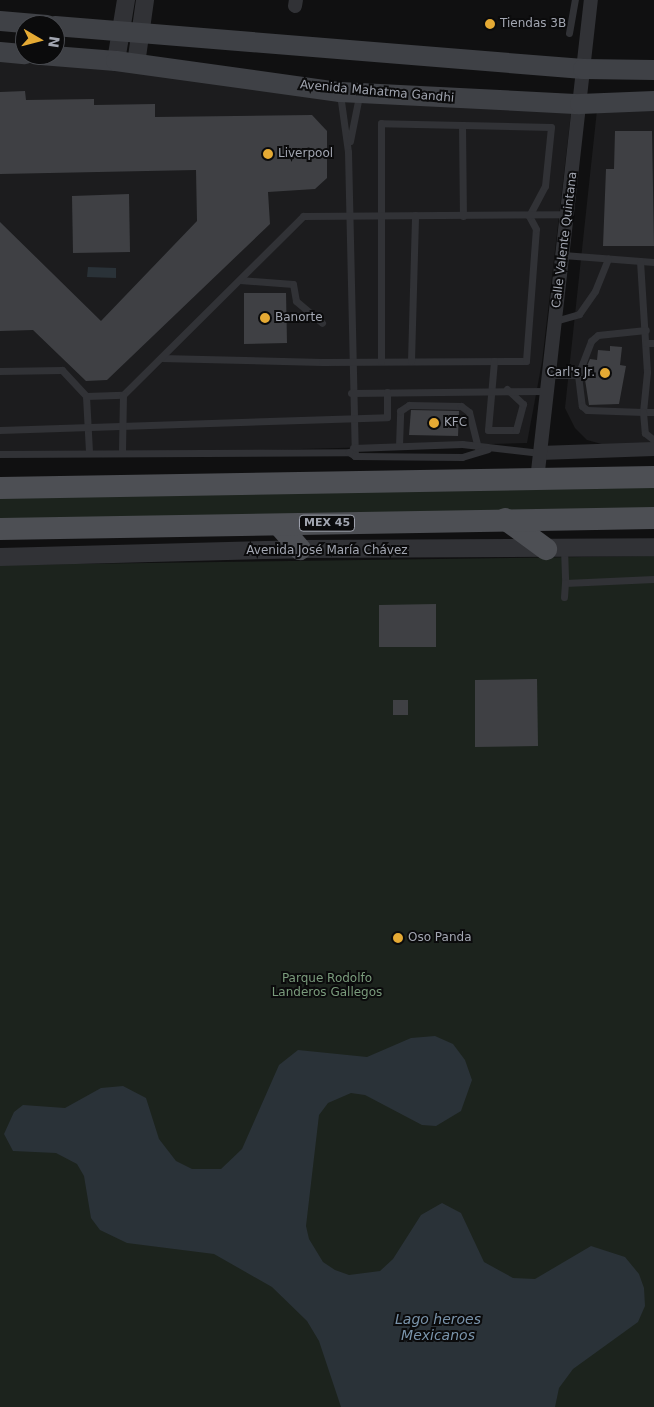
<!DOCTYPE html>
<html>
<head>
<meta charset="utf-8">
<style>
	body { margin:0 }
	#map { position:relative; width:654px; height:1407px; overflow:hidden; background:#101011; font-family:"DejaVu Sans",sans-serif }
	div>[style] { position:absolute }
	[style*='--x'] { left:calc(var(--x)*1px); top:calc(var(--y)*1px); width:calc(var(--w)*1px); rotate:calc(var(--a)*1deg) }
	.built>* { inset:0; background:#1c1c1e }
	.green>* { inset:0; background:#1c231d }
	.water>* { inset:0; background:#2a3238 }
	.building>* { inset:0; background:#3f4044 }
	.service>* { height:7px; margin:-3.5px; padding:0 3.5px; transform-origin:3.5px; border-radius:3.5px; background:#313236 }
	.minor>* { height:14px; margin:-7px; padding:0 7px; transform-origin:7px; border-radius:7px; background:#313236 }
	.tertiary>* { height:18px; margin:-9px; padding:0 9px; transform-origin:9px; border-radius:9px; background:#313236 }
	.secondary>* { height:20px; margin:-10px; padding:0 10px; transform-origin:10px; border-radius:10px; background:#3f4146 }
	.primary>* { height:22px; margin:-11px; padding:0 11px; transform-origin:11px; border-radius:11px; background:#4d4f54 }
	.dots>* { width:14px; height:14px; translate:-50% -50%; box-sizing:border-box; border:2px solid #0b0b0c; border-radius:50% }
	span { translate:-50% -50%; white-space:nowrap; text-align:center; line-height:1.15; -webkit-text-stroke:4px #0b0b0c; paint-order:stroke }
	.shield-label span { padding:1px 4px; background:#0b0b0c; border:1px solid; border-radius:4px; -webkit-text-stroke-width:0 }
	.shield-label { font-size:11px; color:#a2a6b1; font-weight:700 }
	.poi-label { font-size:12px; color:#a2a6b1 }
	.left { translate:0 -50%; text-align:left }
	.right { translate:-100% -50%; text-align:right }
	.street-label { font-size:12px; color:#a2a6b1 }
	.park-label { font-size:12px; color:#7a9b7c }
	.water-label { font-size:14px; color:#7a94ab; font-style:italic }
	.north { position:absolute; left:15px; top:15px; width:50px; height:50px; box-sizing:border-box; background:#0b0b0c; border:1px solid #47494e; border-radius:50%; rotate:98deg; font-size:14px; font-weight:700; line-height:20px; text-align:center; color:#a2a6b1 }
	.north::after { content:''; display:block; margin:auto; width:18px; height:22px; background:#e5aa34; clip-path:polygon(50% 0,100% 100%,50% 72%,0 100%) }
</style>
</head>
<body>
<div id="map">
	<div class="built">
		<i style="clip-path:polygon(0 55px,572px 104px,542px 362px,527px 443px,0 457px)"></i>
		<i style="clip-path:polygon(597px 110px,654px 111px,654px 444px,605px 445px,587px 440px,575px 428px,565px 408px)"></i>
	</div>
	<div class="green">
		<i style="clip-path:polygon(654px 485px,654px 516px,0 525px,0 493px)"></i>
		<i style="clip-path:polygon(654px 556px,654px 1407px,0 1407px,0 565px)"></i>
	</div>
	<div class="water">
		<i style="clip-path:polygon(88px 267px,116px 268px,116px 278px,87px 277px)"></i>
		<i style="clip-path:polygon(435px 1036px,453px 1044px,465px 1060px,472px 1080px,461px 1111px,436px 1126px,422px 1125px,365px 1095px,351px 1093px,328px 1103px,319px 1115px,306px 1226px,309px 1239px,323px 1262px,335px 1270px,349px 1275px,380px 1271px,393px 1259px,421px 1215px,442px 1203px,461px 1213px,484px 1262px,513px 1278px,535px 1279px,591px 1246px,625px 1257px,639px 1274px,644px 1288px,645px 1306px,638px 1322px,573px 1369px,559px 1388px,555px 1407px,341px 1407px,319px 1341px,307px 1321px,272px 1287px,214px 1254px,127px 1243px,100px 1230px,91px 1218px,84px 1176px,77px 1164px,56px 1153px,13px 1151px,4px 1134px,14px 1112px,23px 1105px,65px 1108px,101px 1088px,123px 1086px,146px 1098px,159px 1139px,176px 1161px,192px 1169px,221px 1169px,242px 1149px,279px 1065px,298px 1050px,367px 1057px,411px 1038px)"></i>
	</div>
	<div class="building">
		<i style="clip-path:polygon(25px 91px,26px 100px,94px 99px,94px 105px,155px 104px,155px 117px,312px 115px,327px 131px,327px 178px,315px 189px,268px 192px,270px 224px,107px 380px,86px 381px,33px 330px,0 331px,0 222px,101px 321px,197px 221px,196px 170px,0 174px,0 92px)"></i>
		<i style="clip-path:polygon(615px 131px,652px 131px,654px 246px,603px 246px,606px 169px,614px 169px)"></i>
		<i style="clip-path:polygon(129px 194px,130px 252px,73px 253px,72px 196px)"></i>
		<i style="clip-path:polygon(244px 293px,286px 293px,287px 343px,244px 344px)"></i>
		<i style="clip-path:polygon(610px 346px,622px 347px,620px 365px,626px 366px,619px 404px,589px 405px,584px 373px,590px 359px,597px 360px,598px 350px,610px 351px)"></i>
		<i style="clip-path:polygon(411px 410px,459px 411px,458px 436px,409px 435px)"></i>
		<i style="clip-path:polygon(436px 604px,436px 647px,379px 647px,379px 605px)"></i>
		<i style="clip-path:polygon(537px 679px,538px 746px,475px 747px,475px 680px)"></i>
		<i style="clip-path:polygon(393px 700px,408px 700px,408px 715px,393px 715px)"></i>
	</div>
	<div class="service">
		<i style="--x:569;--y:33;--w:34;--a:-80"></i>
		<i style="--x:340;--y:94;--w:59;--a:82.1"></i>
		<i style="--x:348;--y:152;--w:304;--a:88.7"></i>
		<i style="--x:462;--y:125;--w:91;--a:89.4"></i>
		<i style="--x:350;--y:141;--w:46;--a:-78.7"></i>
		<i style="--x:563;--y:255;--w:91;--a:4.4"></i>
		<i style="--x:640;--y:261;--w:111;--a:86.4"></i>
		<i style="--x:647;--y:372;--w:40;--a:95.7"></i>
		<i style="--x:643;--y:412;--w:11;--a:0"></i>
		<i style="--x:240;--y:280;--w:53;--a:4.3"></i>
		<i style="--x:293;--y:284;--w:17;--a:80"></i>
		<i style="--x:296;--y:301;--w:34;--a:40"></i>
		<i style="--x:555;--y:321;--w:25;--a:-16"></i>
		<i style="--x:579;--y:314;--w:28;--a:-55"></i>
		<i style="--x:595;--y:291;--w:35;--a:-68"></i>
		<i style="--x:646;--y:343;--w:8;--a:0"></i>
		<i style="--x:161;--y:358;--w:161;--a:1.4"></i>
		<i style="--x:322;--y:362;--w:204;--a:-0.3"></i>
		<i style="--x:526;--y:361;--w:132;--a:-85.7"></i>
		<i style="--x:536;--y:229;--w:15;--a:-118"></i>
		<i style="--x:529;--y:216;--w:34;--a:-62"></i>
		<i style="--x:545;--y:186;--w:59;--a:-84.2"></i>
		<i style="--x:551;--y:127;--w:170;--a:-178.7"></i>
		<i style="--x:381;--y:123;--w:238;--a:90"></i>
		<i style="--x:411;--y:361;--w:146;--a:-88.4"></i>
		<i style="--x:494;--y:361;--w:69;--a:95"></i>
		<i style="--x:488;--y:430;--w:28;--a:0"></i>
		<i style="--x:516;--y:430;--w:27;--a:-75"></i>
		<i style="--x:523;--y:404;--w:22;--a:-137"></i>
		<i style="--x:0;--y:371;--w:62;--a:-0.9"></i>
		<i style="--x:62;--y:370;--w:35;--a:47"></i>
		<i style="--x:86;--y:396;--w:56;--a:86.9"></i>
		<i style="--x:549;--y:375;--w:29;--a:0"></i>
		<i style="--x:578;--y:375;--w:31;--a:83"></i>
		<i style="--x:582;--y:406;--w:6;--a:39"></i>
		<i style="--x:587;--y:410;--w:56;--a:2"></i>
		<i style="--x:643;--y:412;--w:21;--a:85"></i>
		<i style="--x:645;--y:433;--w:11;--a:38"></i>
		<i style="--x:578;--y:375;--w:36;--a:-69"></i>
		<i style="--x:591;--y:341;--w:9;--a:-41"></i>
		<i style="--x:598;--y:335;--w:48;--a:-5.9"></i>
		<i style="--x:351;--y:393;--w:196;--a:-0.6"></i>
		<i style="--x:86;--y:396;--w:37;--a:-2"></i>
		<i style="--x:123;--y:395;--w:254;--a:-44.8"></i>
		<i style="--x:303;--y:216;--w:264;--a:-0.4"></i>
		<i style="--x:0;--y:430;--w:387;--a:-1.9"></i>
		<i style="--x:387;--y:417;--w:25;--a:-90"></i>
		<i style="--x:399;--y:446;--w:35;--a:-88"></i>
		<i style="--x:400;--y:411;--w:11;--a:-34"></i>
		<i style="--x:409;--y:405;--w:52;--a:1.1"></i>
		<i style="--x:461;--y:406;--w:10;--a:37"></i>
		<i style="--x:469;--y:412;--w:37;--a:76"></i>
		<i style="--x:353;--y:448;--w:109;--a:-2.1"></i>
		<i style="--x:462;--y:444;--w:79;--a:6.6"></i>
		<i style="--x:122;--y:451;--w:56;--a:-89"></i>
		<i style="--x:0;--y:454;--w:349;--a:-0.3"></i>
		<i style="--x:349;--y:452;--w:7;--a:34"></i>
		<i style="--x:355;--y:456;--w:107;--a:0.5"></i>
		<i style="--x:462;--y:457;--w:27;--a:-17"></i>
		<i style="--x:564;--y:548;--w:35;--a:88"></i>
		<i style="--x:565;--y:583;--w:89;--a:-2.6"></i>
		<i style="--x:564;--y:597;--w:14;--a:-86"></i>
	</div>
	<div class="minor">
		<i style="--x:295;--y:6;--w:6;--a:-81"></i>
		<i style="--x:540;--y:453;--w:114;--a:-2"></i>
		<i style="--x:537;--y:480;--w:483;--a:-83.6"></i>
	</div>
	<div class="tertiary">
		<i style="--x:116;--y:61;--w:62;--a:-80.7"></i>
		<i style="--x:136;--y:64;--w:65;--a:-82"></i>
		<i style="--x:0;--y:557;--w:300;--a:-1.5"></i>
		<i style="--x:300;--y:549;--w:354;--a:-0.3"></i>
	</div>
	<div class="secondary">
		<i style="--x:0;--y:21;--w:47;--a:4.9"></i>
		<i style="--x:55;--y:26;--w:530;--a:4.66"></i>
		<i style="--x:583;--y:69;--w:71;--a:0.8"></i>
		<i style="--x:0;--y:52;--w:25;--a:5"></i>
		<i style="--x:41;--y:55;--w:75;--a:4.6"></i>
		<i style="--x:116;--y:61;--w:226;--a:7.9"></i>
		<i style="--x:340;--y:92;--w:240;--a:2.9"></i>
		<i style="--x:580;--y:104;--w:74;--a:-2.3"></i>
	</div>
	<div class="primary">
		<i style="--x:0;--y:488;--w:654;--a:-0.96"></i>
		<i style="--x:505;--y:519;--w:51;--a:36.2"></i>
		<i style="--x:279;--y:525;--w:32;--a:49"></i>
		<i style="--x:0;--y:529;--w:654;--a:-0.96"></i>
	</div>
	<div class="dots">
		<i style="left:490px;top:24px;background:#e5aa34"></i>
		<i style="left:268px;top:154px;background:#e5aa34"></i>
		<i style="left:265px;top:318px;background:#e5aa34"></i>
		<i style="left:605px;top:373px;background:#e5aa34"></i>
		<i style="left:434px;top:423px;background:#e5aa34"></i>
		<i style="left:398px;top:938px;background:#e5aa34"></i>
	</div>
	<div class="shield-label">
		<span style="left:327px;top:523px">MEX 45</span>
	</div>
	<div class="poi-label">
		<span class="left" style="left:500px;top:24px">Tiendas 3B</span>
		<span class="left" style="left:278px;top:154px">Liverpool</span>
		<span class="left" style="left:275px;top:318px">Banorte</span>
		<span class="right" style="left:595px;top:373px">Carl's Jr.</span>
		<span class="left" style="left:444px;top:423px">KFC</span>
		<span class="left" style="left:408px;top:938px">Oso Panda</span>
	</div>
	<div class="street-label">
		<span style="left:377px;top:92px;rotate:5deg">Avenida Mahatma Gandhi</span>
		<span style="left:565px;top:240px;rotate:-83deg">Calle Valente Quintana</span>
		<span style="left:327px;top:551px">Avenida José María Chávez</span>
	</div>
	<div class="park-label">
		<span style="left:327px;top:986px">Parque Rodolfo<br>Landeros Gallegos</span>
	</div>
	<div class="water-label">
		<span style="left:438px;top:1327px">Lago heroes<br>Mexicanos</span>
	</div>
	<div class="north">N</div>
</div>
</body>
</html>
